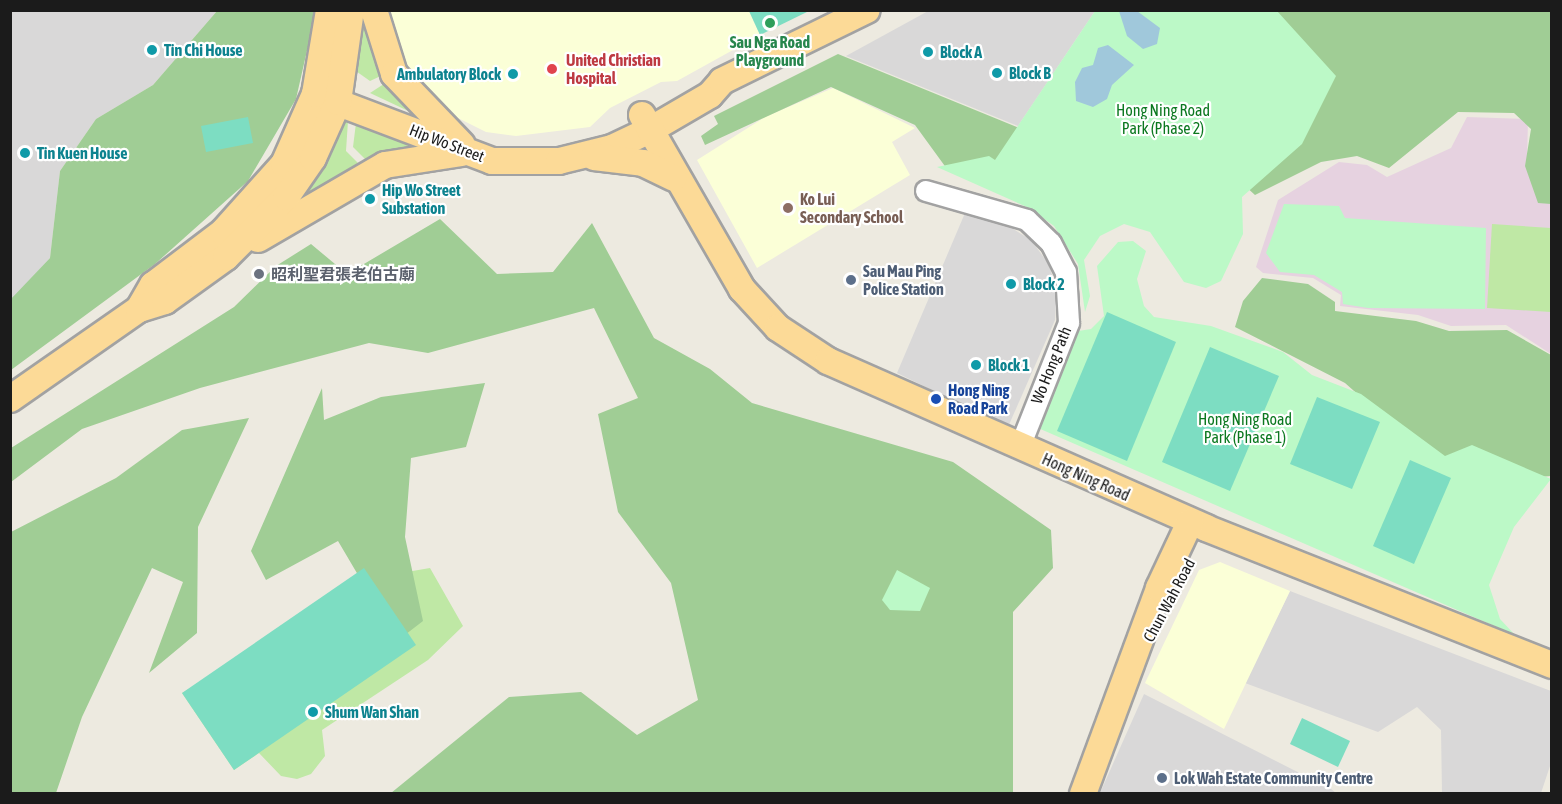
<!DOCTYPE html>
<html>
<head>
<meta charset="utf-8">
<style>
	body { margin:0 }
	#map { position:relative; width:1562px; height:804px; overflow:hidden; background:#edeae0; font-family:"Asap Condensed","Noto Sans TC",sans-serif }
	div>[style] { position:absolute }
	[style*='--x'] { left:calc(var(--x)*1px); top:calc(var(--y)*1px); width:calc(var(--w)*1px); rotate:calc(var(--a)*1deg) }
	.residential>* { inset:0; background:#d9d8d8 }
	.industrial>* { inset:0; background:#e6d2e0 }
	.education>* { inset:0; background:#fbffd7 }
	.grass>* { inset:0; background:#bfe8a5 }
	.forest>* { inset:0; background:#a0cd95 }
	.park>* { inset:0; background:#bcf9c7 }
	.pitch>* { inset:0; background:#7dddc2 }
	.water>* { inset:0; background:#a0c8db }
	.roads { filter:drop-shadow(2px 0 #a2a2a2) drop-shadow(-2px 0 #a2a2a2) drop-shadow(0 2px #a2a2a2) drop-shadow(0 -2px #a2a2a2) }
	.minor>* { height:20px; margin:-10px; padding:0 10px; transform-origin:10px; border-radius:10px; background:#fff }
	.major>* { height:26px; margin:-13px; padding:0 13px; transform-origin:13px; border-radius:13px; background:#fcda97 }
	.dots>* { width:16px; height:16px; translate:-50% -50%; box-sizing:border-box; border:3px solid #fff; border-radius:50% }
	span { translate:-50% -50%; white-space:nowrap; text-align:center; line-height:1.15; -webkit-text-stroke:4.5px #fff; paint-order:stroke }
	.leisure-label { font-size:16px; color:#27864d; font-weight:700 }
	.culture-label { font-size:16px; color:#0d838f; font-weight:700 }
	.left { translate:0 -50%; text-align:left }
	.right { translate:-100% -50%; text-align:right }
	.health-label { font-size:16px; color:#be3a42; font-weight:700 }
	.park-label { font-size:16px; color:#0b781f }
	.street-label { font-size:16px; color:#1b1b1b }
	.education-label { font-size:16px; color:#785e54; font-weight:700 }
	.service-label { font-size:16px; color:#4e5e75; font-weight:700 }
	.worship-label { font-size:16px; color:#5b616d; font-weight:700 }
	.transit-label { font-size:16px; color:#164399; font-weight:700 }
	.frame { position:absolute; inset:0; border:12px solid #1b1b1b; pointer-events:none }
</style>
</head>
<body>
<div id="map">
	<div class="residential">
		<i style="clip-path:polygon(930px 10px,1095px 10px,1095px 11px,1018px 126px,846px 56px)"></i>
		<i style="clip-path:polygon(11px 11px,217px 11px,153px 85px,96px 119px,60px 171px,50px 258px,11px 300px)"></i>
		<i style="clip-path:polygon(965px 213px,1007px 225px,1031px 240px,1048px 263px,1057px 290px,1055px 320px,1008px 427px,897px 373px)"></i>
		<i style="clip-path:polygon(1290px 591px,1551px 691px,1551px 763px,1541px 793px,1442px 793px,1441px 730px,1417px 707px,1378px 732px,1245px 683px)"></i>
		<i style="clip-path:polygon(1144px 694px,1331px 789px,1336px 793px,1100px 793px)"></i>
	</div>
	<div class="industrial">
		<i style="clip-path:polygon(1467px 117px,1528px 119px,1527px 161px,1551px 177px,1551px 354px,1506px 325px,1451px 326px,1418px 315px,1340px 306px,1341px 295px,1313px 278px,1263px 273px,1256px 267px,1278px 200px,1339px 162px,1367px 165px,1387px 177px,1451px 148px)"></i>
	</div>
	<div class="education">
		<i style="clip-path:polygon(390px 11px,749px 11px,760px 35px,677px 81px,661px 82px,610px 108px,590px 127px,516px 136px,486px 132px,438px 108px,400px 61px)"></i>
		<i style="clip-path:polygon(833px 88px,915px 128px,892px 142px,910px 175px,757px 268px,697px 160px,765px 117px)"></i>
		<i style="clip-path:polygon(1220px 562px,1290px 591px,1224px 729px,1145px 683px,1199px 570px)"></i>
	</div>
	<div class="grass">
		<i style="clip-path:polygon(363px 11px,385px 74px,370px 81px,353px 69px)"></i>
		<i style="clip-path:polygon(390px 80px,419px 116px,370px 93px)"></i>
		<i style="clip-path:polygon(343px 119px,348px 121px,346px 151px,365px 170px,281px 218px)"></i>
		<i style="clip-path:polygon(356px 123px,436px 147px,371px 165px,353px 147px)"></i>
		<i style="clip-path:polygon(1492px 224px,1551px 228px,1551px 312px,1487px 308px)"></i>
		<i style="clip-path:polygon(430px 568px,463px 626px,428px 660px,322px 730px,325px 756px,311px 774px,297px 779px,281px 776px,259px 753px,234px 770px,182px 693px,395px 574px)"></i>
	</div>
	<div class="forest">
		<i style="clip-path:polygon(217px 11px,316px 11px,296px 99px,248px 181px,155px 264px,11px 370px,10px 300px,50px 258px,60px 171px,96px 119px,153px 85px)"></i>
		<i style="clip-path:polygon(1253px 11px,1551px 11px,1551px 204px,1538px 203px,1525px 166px,1531px 129px,1514px 113px,1458px 112px,1389px 168px,1357px 156px,1321px 162px,1255px 195px,1244px 185px)"></i>
		<i style="clip-path:polygon(838px 54px,1029px 132px,996px 176px,947px 169px,915px 125px,831px 87px,705px 145px,701px 136px,718px 124px,714px 116px)"></i>
		<i style="clip-path:polygon(440px 219px,497px 274px,553px 272px,592px 223px,654px 338px,710px 369px,752px 403px,953px 462px,1051px 530px,1053px 568px,1013px 612px,1013px 792px,391px 793px,509px 697px,581px 692px,637px 735px,698px 700px,671px 583px,618px 512px,598px 414px,638px 398px,594px 308px,428px 353px,369px 343px,200px 388px,82px 429px,11px 482px,11px 448px,234px 307px,276px 266px,311px 244px,347px 274px)"></i>
		<i style="clip-path:polygon(1262px 278px,1308px 284px,1335px 302px,1335px 311px,1416px 321px,1449px 331px,1507px 330px,1551px 355px,1551px 476px,1527px 478px,1423px 452px,1345px 383px,1235px 327px,1243px 301px)"></i>
		<i style="clip-path:polygon(485px 383px,466px 447px,411px 458px,405px 537px,423px 621px,397px 641px,338px 541px,266px 580px,251px 551px,322px 388px,324px 420px,381px 397px)"></i>
		<i style="clip-path:polygon(249px 418px,198px 527px,197px 633px,149px 673px,183px 582px,152px 568px,82px 717px,56px 793px,11px 793px,11px 532px,116px 478px,182px 430px)"></i>
	</div>
	<div class="park">
		<i style="clip-path:polygon(1095px 11px,1277px 11px,1336px 76px,1302px 144px,1242px 197px,1243px 234px,1221px 281px,1206px 288px,1184px 282px,1150px 232px,1124px 224px,1100px 236px,1084px 260px,1090px 296px,1085px 312px,1078px 264px,1054px 226px,1029px 208px,937px 167px,989px 156px,995px 160px)"></i>
		<i style="clip-path:polygon(1284px 204px,1339px 206px,1345px 218px,1486px 228px,1485px 309px,1368px 308px,1343px 304px,1342px 292px,1314px 275px,1280px 272px,1266px 253px)"></i>
		<i style="clip-path:polygon(1133px 241px,1146px 251px,1137px 279px,1144px 306px,1154px 317px,1211px 326px,1283px 352px,1312px 375px,1361px 394px,1445px 456px,1472px 445px,1551px 479px,1514px 527px,1489px 585px,1500px 619px,1515px 635px,1038px 428px,1078px 331px,1091px 329px,1104px 316px,1097px 266px,1118px 242px)"></i>
		<i style="clip-path:polygon(897px 570px,930px 588px,920px 611px,890px 610px,882px 600px)"></i>
	</div>
	<div class="pitch">
		<i style="clip-path:polygon(749px 11px,809px 11px,760px 35px)"></i>
		<i style="clip-path:polygon(248px 117px,253px 143px,206px 152px,201px 126px)"></i>
		<i style="clip-path:polygon(1107px 312px,1176px 342px,1127px 461px,1057px 431px)"></i>
		<i style="clip-path:polygon(1210px 347px,1279px 376px,1230px 491px,1162px 462px)"></i>
		<i style="clip-path:polygon(1317px 397px,1380px 422px,1352px 489px,1290px 464px)"></i>
		<i style="clip-path:polygon(1410px 460px,1451px 478px,1414px 564px,1373px 546px)"></i>
		<i style="clip-path:polygon(364px 568px,416px 645px,234px 770px,182px 693px)"></i>
		<i style="clip-path:polygon(1302px 718px,1350px 741px,1338px 767px,1290px 744px)"></i>
	</div>
	<div class="water">
		<i style="clip-path:polygon(1119px 11px,1137px 11px,1160px 28px,1157px 44px,1143px 49px,1127px 36px)"></i>
		<i style="clip-path:polygon(1108px 45px,1134px 65px,1112px 85px,1107px 99px,1093px 107px,1076px 101px,1075px 82px,1082px 68px,1093px 65px,1098px 48px)"></i>
	</div>
	<div class="roads">
		<div class="minor">
			<i style="--x:926;--y:191;--w:105;--a:16"></i>
			<i style="--x:1027;--y:220;--w:33;--a:44"></i>
			<i style="--x:1051;--y:243;--w:33;--a:63"></i>
			<i style="--x:1066;--y:272;--w:51;--a:86.6"></i>
			<i style="--x:1069;--y:323;--w:133;--a:111.6"></i>
		</div>
		<div class="major">
			<i style="--x:374;--y:10;--w:67;--a:72.6"></i>
			<i style="--x:394;--y:74;--w:98;--a:46.2"></i>
			<i style="--x:315;--y:94;--w:189;--a:20.7"></i>
			<i style="--x:492;--y:161;--w:67;--a:0"></i>
			<i style="--x:559;--y:161;--w:55;--a:-13.8"></i>
			<i style="--x:612;--y:148;--w:42;--a:-25.3"></i>
			<i style="--x:650;--y:130;--w:69;--a:-30.3"></i>
			<i style="--x:710;--y:95;--w:18;--a:-49"></i>
			<i style="--x:722;--y:81;--w:161;--a:-26.1"></i>
			<i style="--x:642;--y:115;--w:201;--a:60.1"></i>
			<i style="--x:742;--y:289;--w:53;--a:47.3"></i>
			<i style="--x:778;--y:328;--w:60;--a:33.4"></i>
			<i style="--x:828;--y:361;--w:413;--a:23.8"></i>
			<i style="--x:1206;--y:528;--w:372;--a:21.6"></i>
			<i style="--x:594;--y:157;--w:49;--a:7"></i>
			<i style="--x:643;--y:163;--w:34;--a:26"></i>
			<i style="--x:258;--y:239;--w:147;--a:-30.2"></i>
			<i style="--x:385;--y:165;--w:78;--a:-8.9"></i>
			<i style="--x:139;--y:309;--w:28;--a:-60"></i>
			<i style="--x:153;--y:285;--w:88;--a:-37.1"></i>
			<i style="--x:223;--y:232;--w:91;--a:-48.1"></i>
			<i style="--x:284;--y:164;--w:77;--a:-66.1"></i>
			<i style="--x:315;--y:94;--w:85;--a:-80.5"></i>
			<i style="--x:10;--y:399;--w:157;--a:-34.9"></i>
			<i style="--x:139;--y:309;--w:27;--a:-17"></i>
			<i style="--x:165;--y:301;--w:75;--a:-35.8"></i>
			<i style="--x:226;--y:257;--w:85;--a:-45"></i>
			<i style="--x:286;--y:197;--w:47;--a:-55.3"></i>
			<i style="--x:313;--y:158;--w:61;--a:-65.9"></i>
			<i style="--x:338;--y:102;--w:93;--a:-82"></i>
			<i style="--x:1083;--y:794;--w:220;--a:-69.7"></i>
			<i style="--x:1159;--y:588;--w:73;--a:-64.8"></i>
		</div>
	</div>
	<div class="dots">
		<i style="left:770px;top:23px;background:#2e9e5b"></i>
		<i style="left:152px;top:50px;background:#0f9aa8"></i>
		<i style="left:928px;top:52px;background:#0f9aa8"></i>
		<i style="left:552px;top:69px;background:#e0444e"></i>
		<i style="left:997px;top:73px;background:#0f9aa8"></i>
		<i style="left:513px;top:74px;background:#0f9aa8"></i>
		<i style="left:25px;top:153px;background:#0f9aa8"></i>
		<i style="left:370px;top:199px;background:#0f9aa8"></i>
		<i style="left:788px;top:208px;background:#8d6e63"></i>
		<i style="left:259px;top:274px;background:#6b7280"></i>
		<i style="left:851px;top:280px;background:#5c6f8a"></i>
		<i style="left:1011px;top:284px;background:#0f9aa8"></i>
		<i style="left:976px;top:365px;background:#0f9aa8"></i>
		<i style="left:936px;top:399px;background:#1a4fb4"></i>
		<i style="left:313px;top:712px;background:#0f9aa8"></i>
		<i style="left:1162px;top:778px;background:#5c6f8a"></i>
	</div>
	<div class="leisure-label">
		<span style="left:770px;top:51px">Sau Nga Road<br>Playground</span>
	</div>
	<div class="culture-label">
		<span class="left" style="left:164px;top:50px">Tin Chi House</span>
		<span class="left" style="left:940px;top:52px">Block A</span>
		<span class="left" style="left:1009px;top:73px">Block B</span>
		<span class="right" style="left:501px;top:74px">Ambulatory Block</span>
		<span class="left" style="left:37px;top:153px">Tin Kuen House</span>
		<span class="left" style="left:382px;top:199px">Hip Wo Street<br>Substation</span>
		<span class="left" style="left:1023px;top:284px">Block 2</span>
		<span class="left" style="left:988px;top:365px">Block 1</span>
		<span class="left" style="left:325px;top:712px">Shum Wan Shan</span>
	</div>
	<div class="health-label">
		<span class="left" style="left:566px;top:69px">United Christian<br>Hospital</span>
	</div>
	<div class="park-label">
		<span style="left:1163px;top:119px">Hong Ning Road<br>Park (Phase 2)</span>
		<span style="left:1245px;top:428px">Hong Ning Road<br>Park (Phase 1)</span>
	</div>
	<div class="street-label">
		<span style="left:447px;top:143px;rotate:21deg">Hip Wo Street</span>
		<span style="left:1051px;top:365px;rotate:-68deg">Wo Hong Path</span>
		<span style="left:1086px;top:477px;rotate:24deg">Hong Ning Road</span>
		<span style="left:1169px;top:600px;rotate:-62deg">Chun Wah Road</span>
	</div>
	<div class="education-label">
		<span class="left" style="left:800px;top:208px">Ko Lui<br>Secondary School</span>
	</div>
	<div class="service-label">
		<span class="left" style="left:863px;top:280px">Sau Mau Ping<br>Police Station</span>
		<span class="left" style="left:1174px;top:778px">Lok Wah Estate Community Centre</span>
	</div>
	<div class="worship-label">
		<span class="left" style="left:271px;top:274px">昭利聖君張老伯古廟</span>
	</div>
	<div class="transit-label">
		<span class="left" style="left:948px;top:399px">Hong Ning<br>Road Park</span>
	</div>
	<div class="frame"></div>
</div>
</body>
</html>
